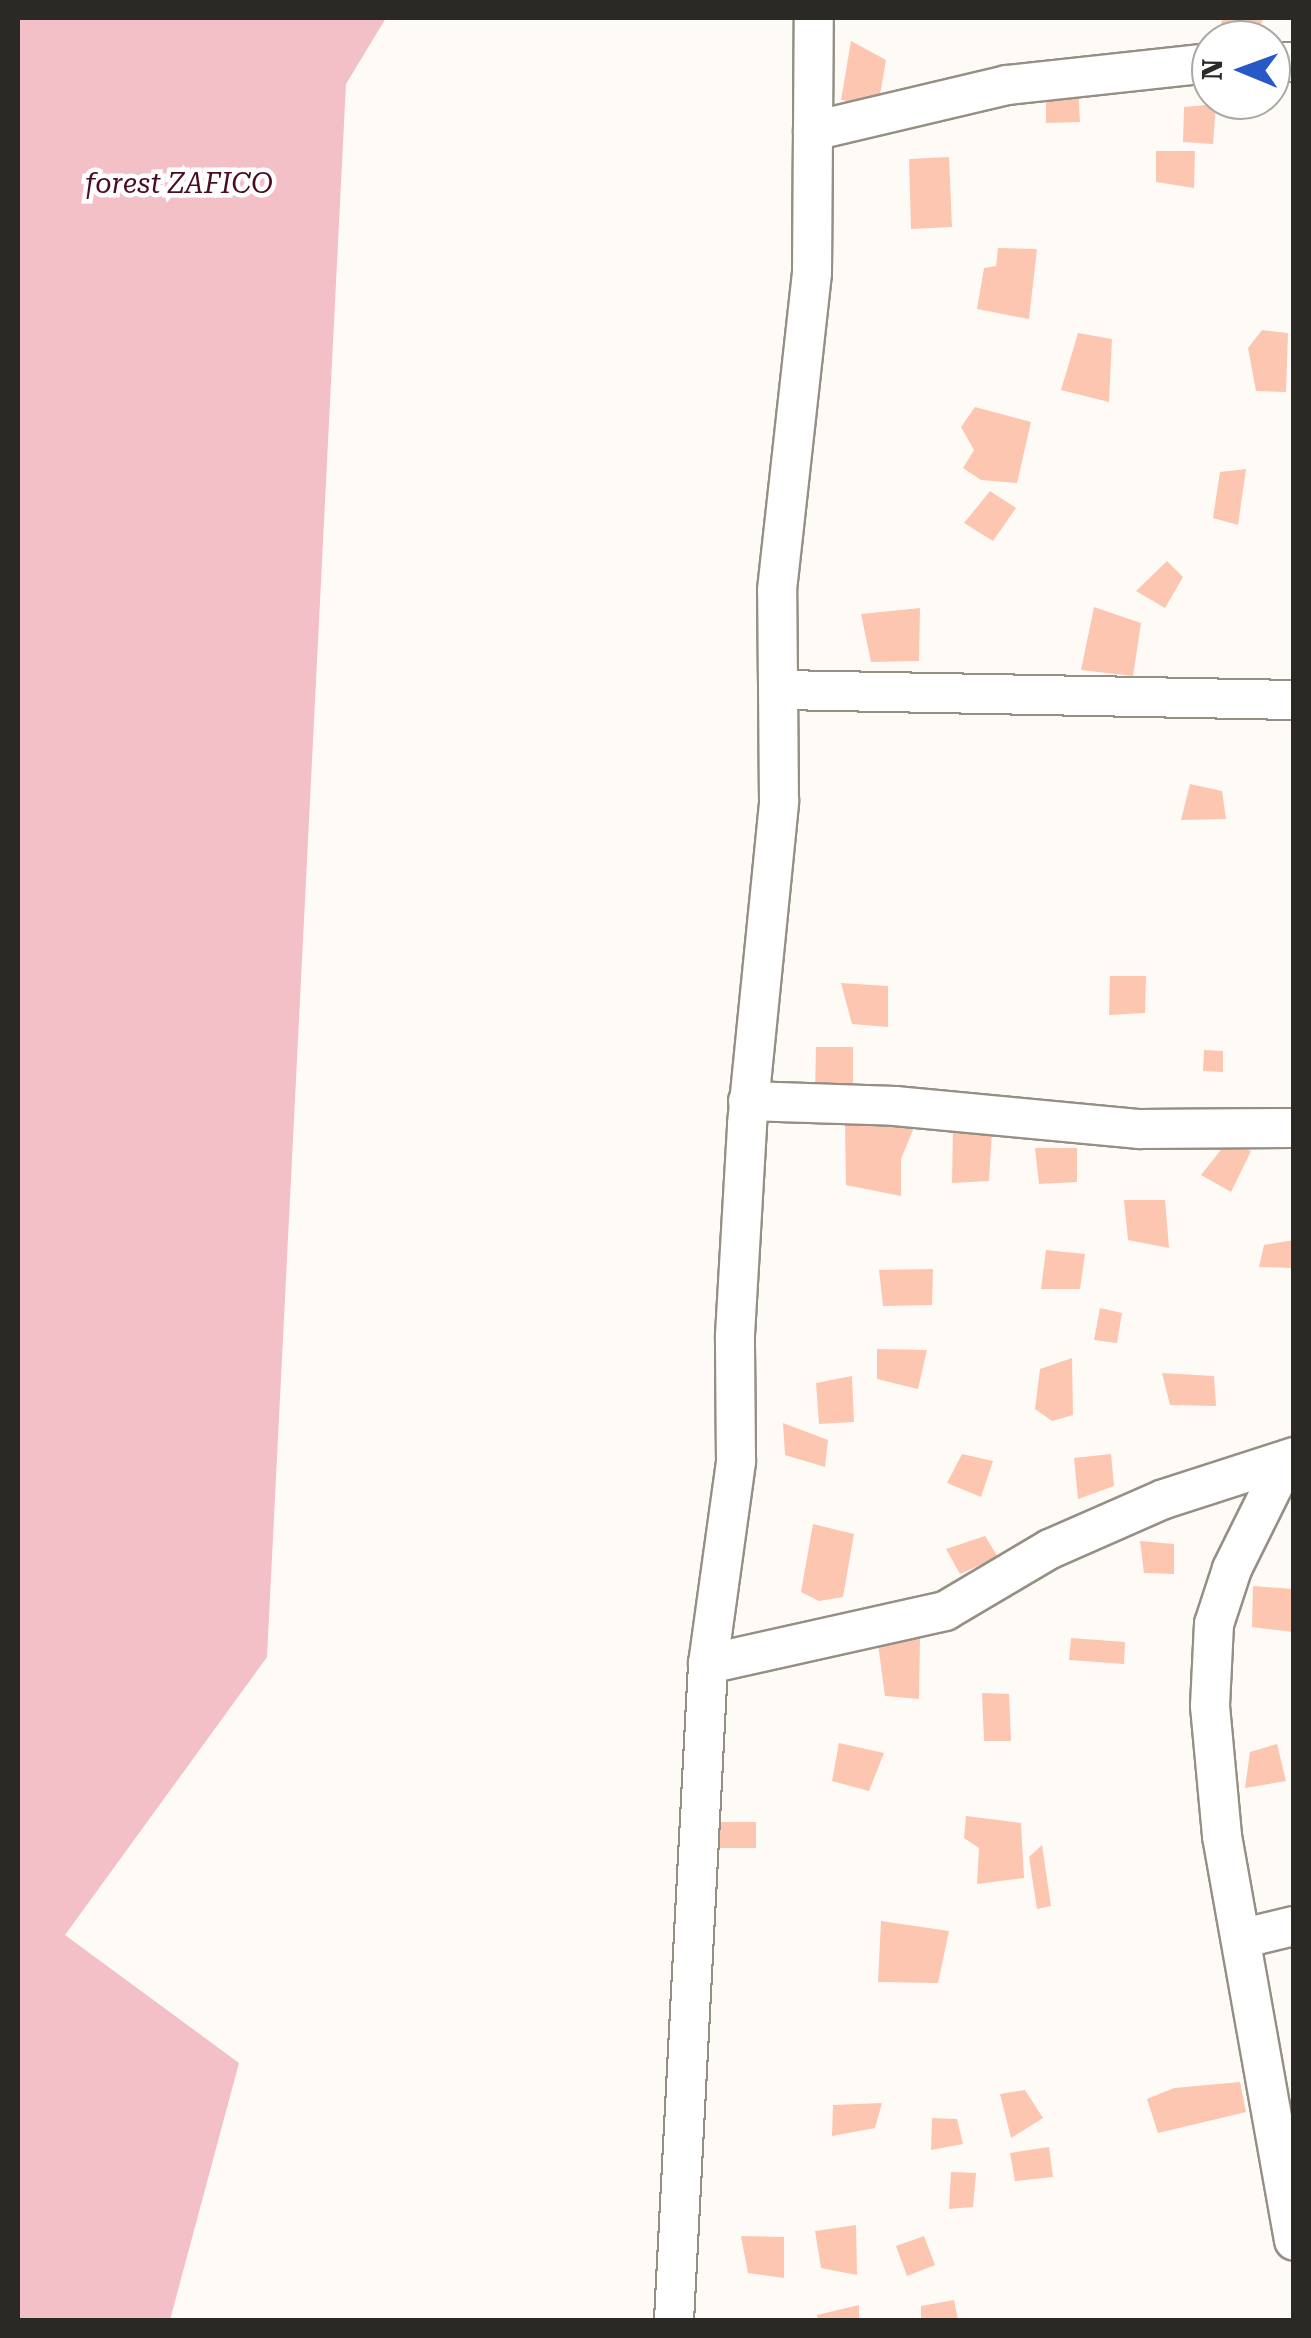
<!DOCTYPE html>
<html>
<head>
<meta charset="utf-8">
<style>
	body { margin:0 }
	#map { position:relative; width:1311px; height:2338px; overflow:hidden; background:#fefbf7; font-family:"Roboto Serif",serif }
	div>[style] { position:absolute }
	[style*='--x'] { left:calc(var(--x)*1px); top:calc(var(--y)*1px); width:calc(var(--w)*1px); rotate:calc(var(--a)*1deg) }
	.green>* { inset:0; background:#f3c0c8 }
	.building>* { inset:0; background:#fdc6b0 }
	.roads { filter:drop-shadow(2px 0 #968f85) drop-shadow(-2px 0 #968f85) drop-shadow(0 2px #968f85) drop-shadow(0 -2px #968f85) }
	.street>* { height:38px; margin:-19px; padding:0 19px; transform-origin:19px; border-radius:19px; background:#fff }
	span { translate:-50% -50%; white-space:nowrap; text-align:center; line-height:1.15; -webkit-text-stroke:9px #fff; paint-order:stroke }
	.park-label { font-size:28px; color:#4c0d20; font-style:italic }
	.frame { position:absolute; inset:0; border:20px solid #2b2925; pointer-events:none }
	.north { position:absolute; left:1191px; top:20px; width:100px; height:100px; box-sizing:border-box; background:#fff; border:2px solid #aaa9a8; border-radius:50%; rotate:271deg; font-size:28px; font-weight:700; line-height:40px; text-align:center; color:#2b2925 }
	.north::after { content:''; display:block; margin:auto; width:35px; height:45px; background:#2658c6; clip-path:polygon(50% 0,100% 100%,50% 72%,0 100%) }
</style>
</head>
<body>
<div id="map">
	<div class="green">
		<i style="clip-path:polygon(18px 18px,386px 18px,346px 84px,267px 1657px,65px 1935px,239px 2063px,170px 2320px,18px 2320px)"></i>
	</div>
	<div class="building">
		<i style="clip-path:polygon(1223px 18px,1263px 18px,1256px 40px,1217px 35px)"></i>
		<i style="clip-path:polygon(851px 41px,886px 60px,878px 106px,841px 100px)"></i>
		<i style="clip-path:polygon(1078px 86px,1080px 122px,1046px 123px,1046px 89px)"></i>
		<i style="clip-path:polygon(1216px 104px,1213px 144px,1183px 142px,1184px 107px)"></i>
		<i style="clip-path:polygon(1156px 151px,1195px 151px,1194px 188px,1156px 182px)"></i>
		<i style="clip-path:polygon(949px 157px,952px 227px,911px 229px,909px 159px)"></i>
		<i style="clip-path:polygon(998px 248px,1037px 249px,1029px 319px,977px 309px,984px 268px,996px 266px)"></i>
		<i style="clip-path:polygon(1262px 330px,1288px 333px,1286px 392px,1256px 391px,1248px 348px)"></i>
		<i style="clip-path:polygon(1078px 333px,1112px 339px,1109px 402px,1061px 390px)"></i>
		<i style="clip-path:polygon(975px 407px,1031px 422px,1017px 483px,981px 480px,963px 468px,974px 450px,961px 427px)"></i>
		<i style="clip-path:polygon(1246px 469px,1238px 525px,1213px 518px,1220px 472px)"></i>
		<i style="clip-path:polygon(990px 491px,1016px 508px,993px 541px,964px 523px)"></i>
		<i style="clip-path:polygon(1167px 561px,1183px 577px,1165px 608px,1136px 591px)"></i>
		<i style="clip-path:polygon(1094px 607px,1141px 623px,1133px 676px,1081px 670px)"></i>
		<i style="clip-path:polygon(920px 608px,919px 661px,871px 662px,861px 614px)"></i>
		<i style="clip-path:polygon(1190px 784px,1222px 791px,1226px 819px,1181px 820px)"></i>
		<i style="clip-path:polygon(1110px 976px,1146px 976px,1145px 1013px,1109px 1015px)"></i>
		<i style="clip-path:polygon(841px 983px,888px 986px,888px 1027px,852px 1024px)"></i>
		<i style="clip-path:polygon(816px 1047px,853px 1047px,853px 1092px,815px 1092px)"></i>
		<i style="clip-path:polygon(1204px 1050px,1223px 1051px,1223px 1072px,1203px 1071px)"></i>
		<i style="clip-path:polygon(845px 1124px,915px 1125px,901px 1159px,901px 1196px,846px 1185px)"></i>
		<i style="clip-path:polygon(953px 1124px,992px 1131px,989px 1181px,952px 1183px)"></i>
		<i style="clip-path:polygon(1227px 1142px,1251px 1151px,1231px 1192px,1201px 1175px)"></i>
		<i style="clip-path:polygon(1035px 1148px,1077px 1148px,1077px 1182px,1039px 1184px)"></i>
		<i style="clip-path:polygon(1124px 1200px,1165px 1200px,1169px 1248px,1128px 1240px)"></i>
		<i style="clip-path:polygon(1294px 1240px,1294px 1268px,1259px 1267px,1264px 1245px)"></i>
		<i style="clip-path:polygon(1046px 1250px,1085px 1254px,1080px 1289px,1041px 1289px)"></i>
		<i style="clip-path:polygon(933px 1269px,932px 1305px,883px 1306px,879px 1270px)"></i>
		<i style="clip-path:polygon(1100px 1308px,1122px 1313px,1117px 1343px,1094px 1340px)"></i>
		<i style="clip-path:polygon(877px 1349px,927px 1350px,918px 1389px,877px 1379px)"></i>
		<i style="clip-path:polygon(1072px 1358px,1073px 1415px,1052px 1421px,1035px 1409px,1040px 1369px)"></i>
		<i style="clip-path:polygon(1162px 1373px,1214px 1376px,1216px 1406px,1170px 1405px)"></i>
		<i style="clip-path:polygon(852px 1376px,854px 1422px,819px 1424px,816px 1383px)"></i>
		<i style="clip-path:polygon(783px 1423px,828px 1440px,825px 1467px,785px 1455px)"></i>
		<i style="clip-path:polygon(962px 1454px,993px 1461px,981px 1497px,947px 1483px)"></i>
		<i style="clip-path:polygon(1111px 1454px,1114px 1486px,1078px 1499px,1074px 1458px)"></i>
		<i style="clip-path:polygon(813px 1524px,854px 1534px,843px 1597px,819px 1601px,801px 1592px)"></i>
		<i style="clip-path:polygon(985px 1536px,998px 1557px,960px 1574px,946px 1549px)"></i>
		<i style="clip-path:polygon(1140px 1541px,1174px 1544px,1174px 1574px,1144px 1573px)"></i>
		<i style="clip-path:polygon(1253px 1586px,1294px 1589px,1294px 1632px,1252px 1627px)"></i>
		<i style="clip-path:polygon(877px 1637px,920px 1637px,919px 1699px,885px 1696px)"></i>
		<i style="clip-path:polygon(1071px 1638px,1125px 1642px,1124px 1664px,1069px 1660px)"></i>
		<i style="clip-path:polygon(982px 1693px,1009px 1694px,1011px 1741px,984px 1741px)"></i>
		<i style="clip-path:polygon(839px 1743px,884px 1753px,869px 1791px,832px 1781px)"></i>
		<i style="clip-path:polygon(1277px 1744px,1286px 1781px,1245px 1788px,1250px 1752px)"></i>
		<i style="clip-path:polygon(966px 1816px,1021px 1823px,1024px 1878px,977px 1884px,979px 1848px,964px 1838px)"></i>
		<i style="clip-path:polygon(717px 1822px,756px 1822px,756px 1848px,718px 1848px)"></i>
		<i style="clip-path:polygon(1042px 1845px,1051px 1906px,1037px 1909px,1029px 1857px)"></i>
		<i style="clip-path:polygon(881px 1921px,949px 1931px,938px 1983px,878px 1982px)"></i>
		<i style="clip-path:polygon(1240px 2082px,1246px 2112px,1158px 2133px,1147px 2099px,1174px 2088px)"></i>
		<i style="clip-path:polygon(1025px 2090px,1043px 2118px,1011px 2138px,1000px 2094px)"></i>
		<i style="clip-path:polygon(882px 2103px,875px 2128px,832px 2136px,833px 2105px)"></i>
		<i style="clip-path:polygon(932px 2118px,957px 2119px,963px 2144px,931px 2150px)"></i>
		<i style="clip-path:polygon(1049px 2147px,1053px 2177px,1015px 2181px,1010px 2153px)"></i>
		<i style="clip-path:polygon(951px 2172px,976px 2173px,973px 2207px,949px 2209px)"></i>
		<i style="clip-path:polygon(856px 2225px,857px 2275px,821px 2268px,815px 2231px)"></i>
		<i style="clip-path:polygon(741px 2236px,784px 2237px,784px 2278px,748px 2273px)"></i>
		<i style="clip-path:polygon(924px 2236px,935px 2265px,907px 2276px,896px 2246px)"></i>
		<i style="clip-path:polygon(954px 2300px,958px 2320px,921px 2320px,921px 2306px)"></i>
		<i style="clip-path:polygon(859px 2305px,859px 2320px,818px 2320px,817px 2315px)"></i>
	</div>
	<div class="roads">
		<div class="street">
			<i style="--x:1271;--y:62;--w:23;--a:0"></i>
			<i style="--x:813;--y:131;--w:199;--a:-13.3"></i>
			<i style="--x:1007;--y:85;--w:205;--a:-6.2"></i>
			<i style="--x:782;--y:690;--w:512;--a:1.12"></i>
			<i style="--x:748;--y:1101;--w:147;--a:1.9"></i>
			<i style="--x:895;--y:1106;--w:246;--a:5.4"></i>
			<i style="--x:1140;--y:1129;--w:154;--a:-0.4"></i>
			<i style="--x:1286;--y:1460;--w:122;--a:116.4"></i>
			<i style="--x:1232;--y:1569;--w:58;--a:108.1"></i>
			<i style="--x:1214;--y:1624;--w:82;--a:92.8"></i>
			<i style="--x:1210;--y:1706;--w:131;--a:84.7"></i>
			<i style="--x:1222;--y:1836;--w:411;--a:79.9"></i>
			<i style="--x:708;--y:1664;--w:243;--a:-12.6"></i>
			<i style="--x:945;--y:1611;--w:122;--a:-30.6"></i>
			<i style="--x:1050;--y:1549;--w:124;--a:-23.7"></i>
			<i style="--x:1164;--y:1499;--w:137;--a:-17.9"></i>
			<i style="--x:1244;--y:1938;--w:51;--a:-13.5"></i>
			<i style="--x:674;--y:2320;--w:657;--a:-87.03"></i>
			<i style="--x:708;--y:1664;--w:205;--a:-82.1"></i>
			<i style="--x:736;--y:1461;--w:126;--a:-90.5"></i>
			<i style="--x:735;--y:1335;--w:211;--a:-86.7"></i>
			<i style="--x:747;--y:1124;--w:325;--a:-84.3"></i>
			<i style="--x:779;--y:801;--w:211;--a:-90.5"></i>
			<i style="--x:777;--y:590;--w:319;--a:-83.7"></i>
			<i style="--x:812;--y:273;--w:255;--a:-89.6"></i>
		</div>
	</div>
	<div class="park-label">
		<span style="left:179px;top:184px">forest ZAFICO</span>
	</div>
	<div class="frame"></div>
	<div class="north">N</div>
</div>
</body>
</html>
